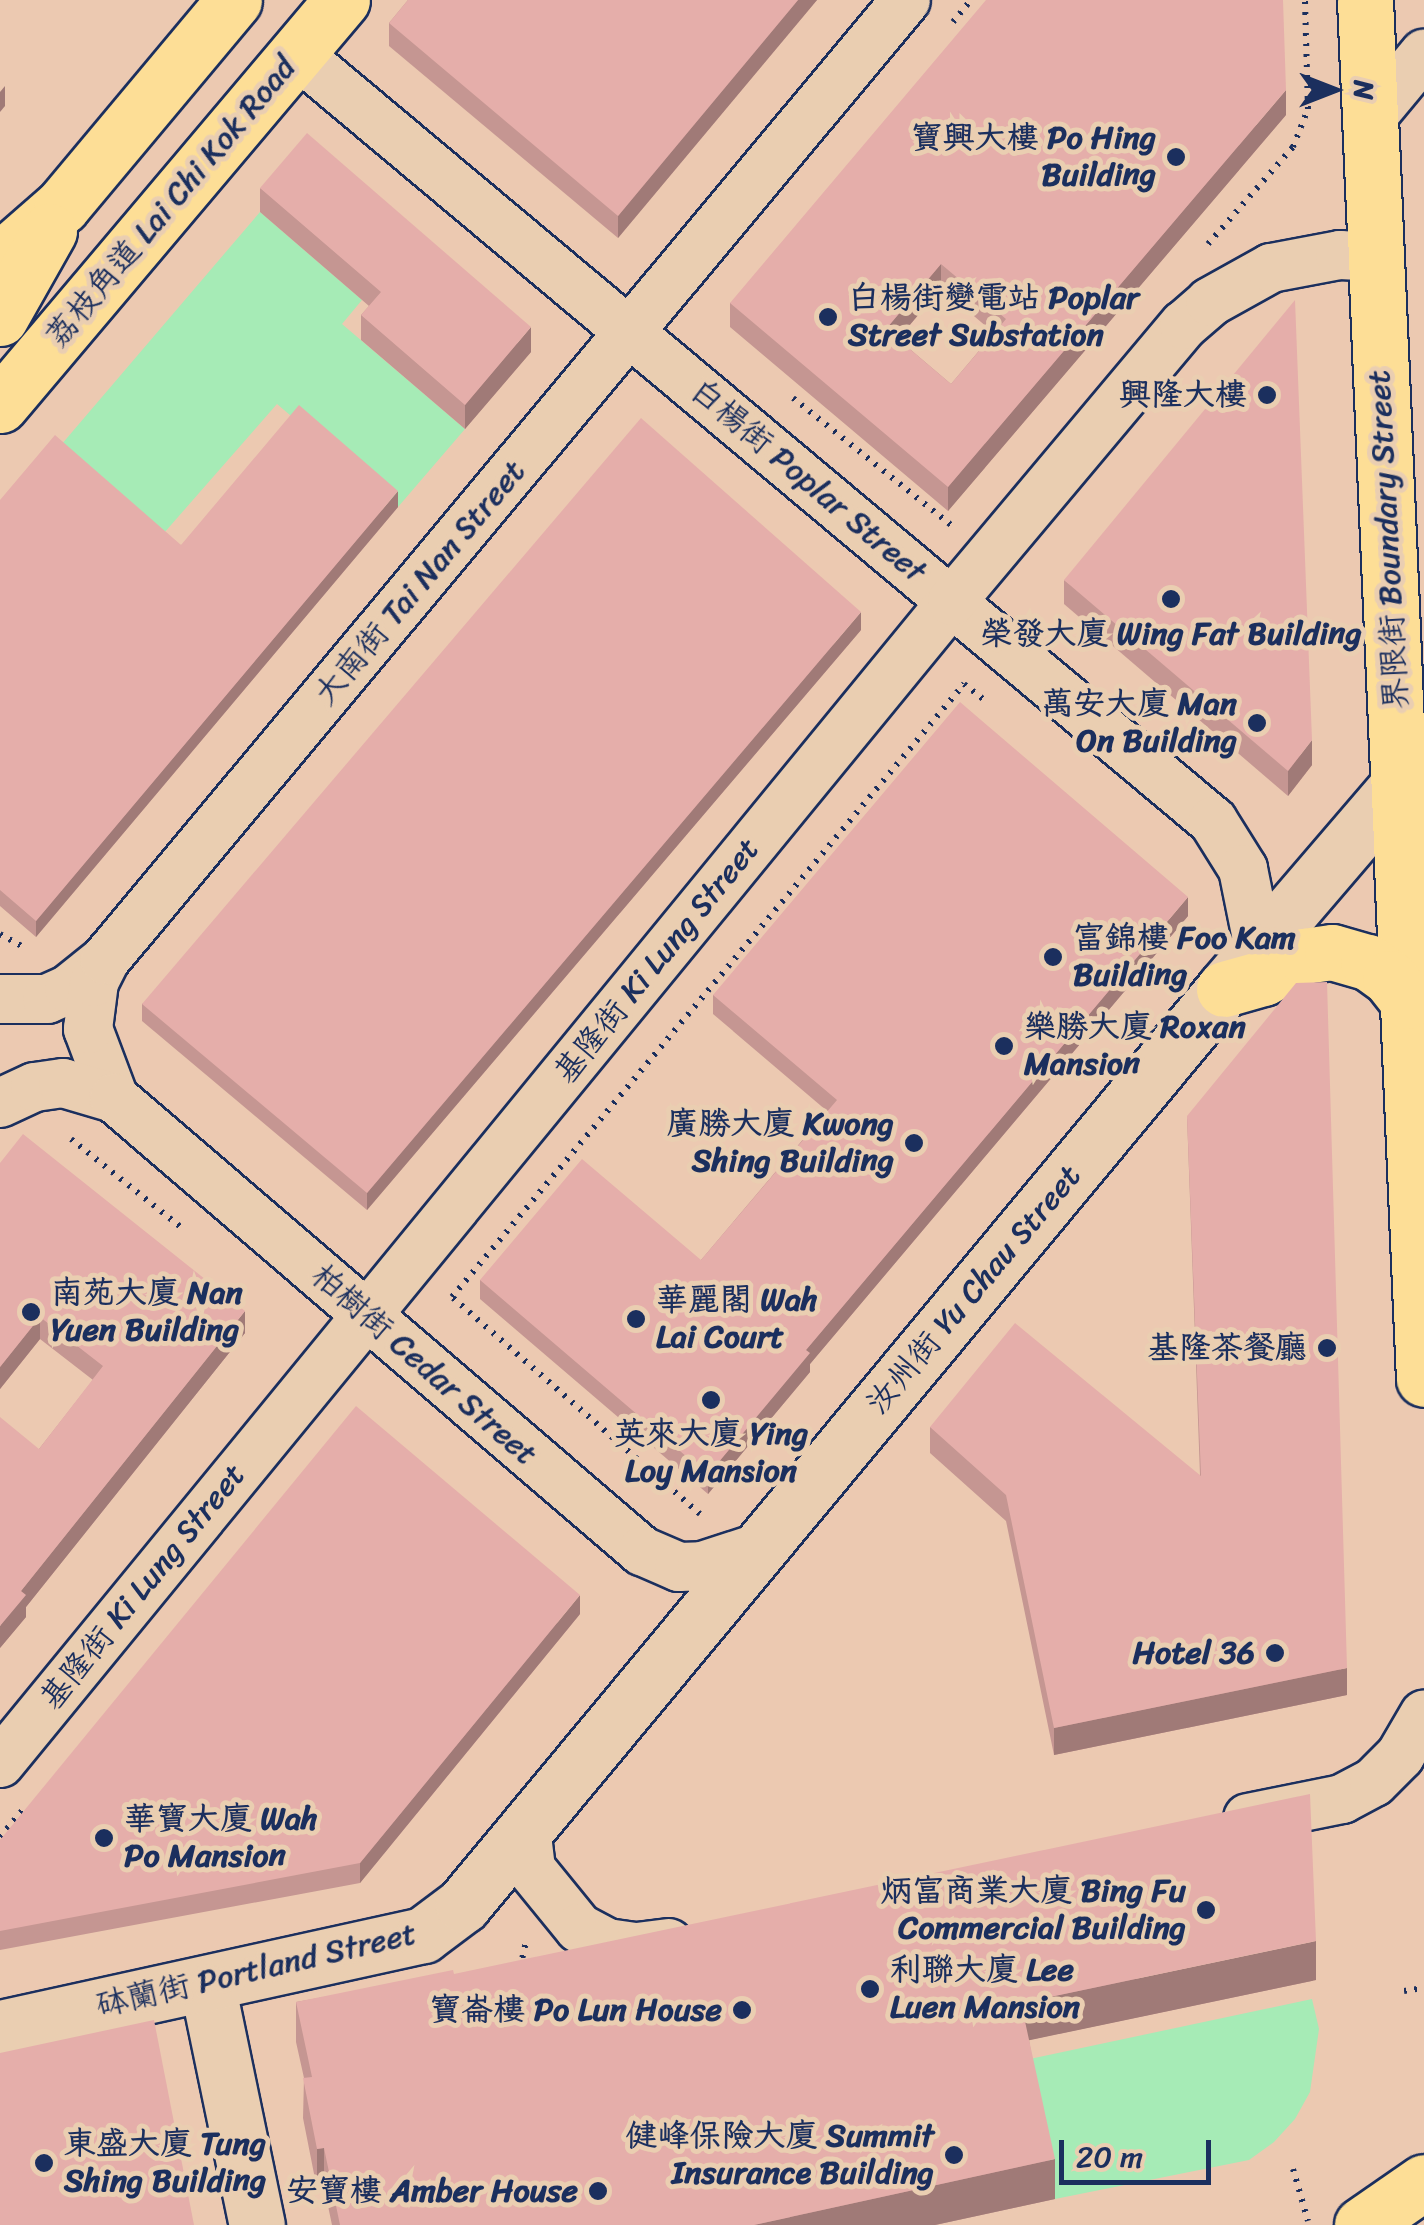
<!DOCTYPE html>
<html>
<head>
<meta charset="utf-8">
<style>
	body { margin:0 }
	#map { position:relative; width:1424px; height:2225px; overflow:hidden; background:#ecc9b1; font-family:Sriracha,"LXGW WenKai TC",sans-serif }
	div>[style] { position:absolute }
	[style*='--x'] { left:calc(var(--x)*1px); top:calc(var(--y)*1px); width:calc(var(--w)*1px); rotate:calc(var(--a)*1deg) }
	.green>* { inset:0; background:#a6ebb6 }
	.path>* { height:6px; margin-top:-3px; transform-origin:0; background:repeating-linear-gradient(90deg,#1b2f5e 0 2.5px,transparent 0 10.5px) }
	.roads { filter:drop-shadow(2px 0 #1b2f5e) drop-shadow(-2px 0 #1b2f5e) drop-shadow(0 2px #1b2f5e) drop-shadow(0 -2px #1b2f5e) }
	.minor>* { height:48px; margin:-24px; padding:0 24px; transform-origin:24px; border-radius:24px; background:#eaceb1 }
	.tertiary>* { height:55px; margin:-27.5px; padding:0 27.5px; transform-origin:27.5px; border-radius:27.5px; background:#eaceb1 }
	.secondary>* { height:55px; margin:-27.5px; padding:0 27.5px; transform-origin:27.5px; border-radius:27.5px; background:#eaceb1 }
	.primary>* { height:55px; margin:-27.5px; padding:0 27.5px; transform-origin:27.5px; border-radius:27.5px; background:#fdde96 }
	.wall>* { inset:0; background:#c59692 }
	.shaded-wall>* { inset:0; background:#a07a77 }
	.building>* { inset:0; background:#e5aeaa }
	.dots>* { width:28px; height:28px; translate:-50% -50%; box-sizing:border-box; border:5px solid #eaceb1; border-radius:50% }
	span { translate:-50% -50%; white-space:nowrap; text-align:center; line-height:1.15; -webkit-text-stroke:10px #eaceb1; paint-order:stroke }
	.poi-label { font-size:32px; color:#1b2f5e; font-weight:700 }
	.right { translate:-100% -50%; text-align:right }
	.left { translate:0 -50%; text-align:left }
	.street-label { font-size:32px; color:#1b2f5e }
	.north { position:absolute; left:1284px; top:40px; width:100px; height:100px; -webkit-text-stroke:8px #eaceb1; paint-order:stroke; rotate:90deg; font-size:28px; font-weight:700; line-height:40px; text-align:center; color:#1b2f5e }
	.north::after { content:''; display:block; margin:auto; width:35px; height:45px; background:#1b2f5e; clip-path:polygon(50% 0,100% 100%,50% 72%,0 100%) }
	.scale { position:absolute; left:1059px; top:2140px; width:152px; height:45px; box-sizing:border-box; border:5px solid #1b2f5e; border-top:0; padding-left:12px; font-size:30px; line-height:35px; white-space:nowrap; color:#1b2f5e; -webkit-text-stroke:8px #eaceb1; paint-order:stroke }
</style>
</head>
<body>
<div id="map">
	<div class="green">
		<i style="clip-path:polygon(260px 212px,362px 300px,342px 324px,465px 429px,398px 507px,277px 404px,157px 541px,55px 452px)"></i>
		<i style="clip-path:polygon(1312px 1999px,1319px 2029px,1310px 2092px,1295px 2119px,1274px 2142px,1249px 2160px,1055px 2199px,1025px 2060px)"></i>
	</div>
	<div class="path">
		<i style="--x:953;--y:22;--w:28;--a:-51"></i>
		<i style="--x:1208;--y:244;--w:129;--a:-48.8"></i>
		<i style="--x:1293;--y:147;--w:41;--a:-68.5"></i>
		<i style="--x:1308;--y:109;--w:109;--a:-91.6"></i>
		<i style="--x:793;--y:398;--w:203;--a:38.8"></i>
		<i style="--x:0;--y:934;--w:26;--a:29"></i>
		<i style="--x:71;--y:1139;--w:142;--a:38.7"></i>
		<i style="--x:700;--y:1514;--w:330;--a:-138.8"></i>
		<i style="--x:452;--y:1297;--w:799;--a:-50.13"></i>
		<i style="--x:964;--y:684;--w:24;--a:38"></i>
		<i style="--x:0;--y:1837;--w:40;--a:-50"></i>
		<i style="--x:520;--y:1968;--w:28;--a:-77"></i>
		<i style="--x:1404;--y:1991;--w:20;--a:-9"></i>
		<i style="--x:1293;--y:2169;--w:54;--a:73.9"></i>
	</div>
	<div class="roads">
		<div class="minor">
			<i style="--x:296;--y:53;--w:1196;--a:39.95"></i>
			<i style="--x:1213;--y:821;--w:57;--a:58"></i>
			<i style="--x:1243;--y:869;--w:81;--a:78.6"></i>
			<i style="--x:1370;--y:119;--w:85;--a:-50.3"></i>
			<i style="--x:0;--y:999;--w:47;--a:0"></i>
			<i style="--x:47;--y:999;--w:24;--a:-24"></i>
			<i style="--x:69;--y:989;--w:46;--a:-38.9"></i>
			<i style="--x:114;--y:1098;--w:74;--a:-110.6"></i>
			<i style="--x:88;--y:1029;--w:47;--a:-82.7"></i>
			<i style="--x:94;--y:982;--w:25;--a:-63"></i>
			<i style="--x:105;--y:960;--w:1250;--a:-50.16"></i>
			<i style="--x:0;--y:1103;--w:38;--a:-25"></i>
			<i style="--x:35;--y:1087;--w:28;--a:-8"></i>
			<i style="--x:63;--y:1083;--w:53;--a:16.4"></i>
			<i style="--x:114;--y:1098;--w:696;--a:40.63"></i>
			<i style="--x:642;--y:1551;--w:40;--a:23.4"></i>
			<i style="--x:679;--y:1567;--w:23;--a:-2"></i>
			<i style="--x:702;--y:1566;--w:59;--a:-17.8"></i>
			<i style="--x:0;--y:1763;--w:1502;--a:-50.67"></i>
			<i style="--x:952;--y:601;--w:361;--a:-50"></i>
			<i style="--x:1184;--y:325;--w:35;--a:-41"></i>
			<i style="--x:1210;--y:302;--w:70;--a:-29.1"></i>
			<i style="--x:1271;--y:268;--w:70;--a:-10.7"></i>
			<i style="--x:1340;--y:255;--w:36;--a:3"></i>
			<i style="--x:1248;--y:1818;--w:96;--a:-11.4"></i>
			<i style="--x:1342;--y:1799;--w:36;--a:-28"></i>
			<i style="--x:1374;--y:1782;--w:37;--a:-45"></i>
			<i style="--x:1400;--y:1756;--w:48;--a:-59.7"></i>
			<i style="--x:526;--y:1827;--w:42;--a:83.2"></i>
			<i style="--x:531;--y:1869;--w:76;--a:50.9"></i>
			<i style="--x:579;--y:1928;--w:32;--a:28"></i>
			<i style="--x:607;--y:1943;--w:30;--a:8"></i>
			<i style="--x:637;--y:1947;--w:32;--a:-7"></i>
		</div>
		<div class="tertiary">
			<i style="--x:1224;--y:989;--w:304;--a:-49.4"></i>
			<i style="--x:207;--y:1984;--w:246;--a:78.3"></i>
		</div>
		<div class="secondary">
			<i style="--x:0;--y:2028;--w:433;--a:-12.4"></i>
			<i style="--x:423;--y:1935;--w:50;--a:-36.9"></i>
			<i style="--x:463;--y:1905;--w:1191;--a:-50.28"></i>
		</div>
		<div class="primary">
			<i style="--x:1365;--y:0;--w:1380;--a:87.55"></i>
			<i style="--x:0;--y:260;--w:82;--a:-41.1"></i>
			<i style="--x:62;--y:206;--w:268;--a:-50.1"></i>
			<i style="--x:0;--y:318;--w:100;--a:-60.6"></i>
			<i style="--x:0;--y:405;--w:530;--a:-49.82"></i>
			<i style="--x:1224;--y:989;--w:41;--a:-15.8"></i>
			<i style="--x:1263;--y:978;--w:47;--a:-28.2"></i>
			<i style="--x:1304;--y:956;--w:28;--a:-8"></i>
			<i style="--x:1332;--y:952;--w:37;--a:16"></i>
			<i style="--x:1368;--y:962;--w:27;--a:36"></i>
			<i style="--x:1390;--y:978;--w:29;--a:52"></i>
			<i style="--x:1362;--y:2225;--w:75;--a:-34.7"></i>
		</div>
	</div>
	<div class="wall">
		<i style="clip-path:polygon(408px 0,817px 0,618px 238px,389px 46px,389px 23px)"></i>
		<i style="clip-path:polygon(evenodd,1286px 115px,948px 511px,730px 327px,730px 303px,1286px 115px,941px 288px,994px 333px,951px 384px,898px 339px,941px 288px)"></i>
		<i style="clip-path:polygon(260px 188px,531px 352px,465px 429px,361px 340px,361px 315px,369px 306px,260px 212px)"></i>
		<i style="clip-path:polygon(0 500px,181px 545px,398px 507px,36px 937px,0 906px)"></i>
		<i style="clip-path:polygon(1064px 580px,1312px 765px,1288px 796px,1064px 604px)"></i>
		<i style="clip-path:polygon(861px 630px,367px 1210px,142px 1021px,142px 1004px)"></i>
		<i style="clip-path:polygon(1188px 916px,810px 1364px,810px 1372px,708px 1494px,480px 1299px,480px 1280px,701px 1260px,827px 1111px,713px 1014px,713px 995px)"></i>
		<i style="clip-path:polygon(1187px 1116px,1347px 1695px,1054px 1755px,1006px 1521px,930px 1453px,930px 1427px,1200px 1475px)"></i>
		<i style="clip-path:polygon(0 1163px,245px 1333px,26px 1607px,26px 1617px,0 1648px,39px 1449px,93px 1380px,40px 1339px,0 1389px)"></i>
		<i style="clip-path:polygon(580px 1614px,360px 1883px,0 1950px,0 1840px)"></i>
		<i style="clip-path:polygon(454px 1974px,1316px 1980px,1029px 2040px,1055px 2199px,935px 2225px,332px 2225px,324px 2187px,317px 2189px,303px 2118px,304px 2078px,296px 2042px,296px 2002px)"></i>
	</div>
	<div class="shaded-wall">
		<i style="clip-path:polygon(798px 0,817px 0,618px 238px,618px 216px)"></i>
		<i style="clip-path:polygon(5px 86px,5px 106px,0 112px,0 92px)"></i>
		<i style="clip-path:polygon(1286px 90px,1286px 115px,948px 511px,948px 487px)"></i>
		<i style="clip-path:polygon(941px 264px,941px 288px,886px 353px,886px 329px)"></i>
		<i style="clip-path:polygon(531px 327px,531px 352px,465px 429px,465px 405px)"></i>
		<i style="clip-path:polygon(398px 491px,398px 507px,36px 937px,36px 921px)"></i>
		<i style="clip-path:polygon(861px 612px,861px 630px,367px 1210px,367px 1193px)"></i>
		<i style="clip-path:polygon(1312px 740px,1312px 765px,1288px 796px,1288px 771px)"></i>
		<i style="clip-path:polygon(1188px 897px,1188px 916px,810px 1364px,810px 1372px,708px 1494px,708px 1475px,806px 1350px)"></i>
		<i style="clip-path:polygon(245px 1311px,245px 1333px,26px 1607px,26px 1617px,0 1648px,0 1626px,21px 1591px)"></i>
		<i style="clip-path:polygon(40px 1317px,40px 1339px,0 1389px,0 1367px)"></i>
		<i style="clip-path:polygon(580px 1595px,580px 1614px,360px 1883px,360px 1863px)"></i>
		<i style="clip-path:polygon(1347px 1668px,1347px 1695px,1054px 1755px,1054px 1728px)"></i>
		<i style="clip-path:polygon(1316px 1941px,1316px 1980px,1021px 2042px,1021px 2003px)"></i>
		<i style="clip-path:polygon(324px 2148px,324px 2187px,317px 2189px,317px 2149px)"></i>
		<i style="clip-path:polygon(1055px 2159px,1055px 2199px,935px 2225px,754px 2225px)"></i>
	</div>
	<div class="building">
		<i style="clip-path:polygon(408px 0,798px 0,618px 216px,389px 23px)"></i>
		<i style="clip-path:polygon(evenodd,986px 0,1283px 0,1286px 90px,948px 487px,730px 303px,986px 0,941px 264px,1006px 319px,951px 384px,886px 329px,941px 264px)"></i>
		<i style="clip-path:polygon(307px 133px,531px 327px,465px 405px,361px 315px,381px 292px,260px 188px)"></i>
		<i style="clip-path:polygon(1295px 300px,1312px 740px,1288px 771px,1064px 580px)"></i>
		<i style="clip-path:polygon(299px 405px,398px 491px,36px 921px,0 890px,0 500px,55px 435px,181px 545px)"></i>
		<i style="clip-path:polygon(641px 418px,861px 612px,367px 1193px,142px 1004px)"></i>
		<i style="clip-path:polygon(960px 702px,1188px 897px,806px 1350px,810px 1353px,708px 1475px,480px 1280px,582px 1159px,701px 1260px,837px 1100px,713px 995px)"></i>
		<i style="clip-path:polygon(1327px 982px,1347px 1668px,1054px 1728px,1006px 1495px,930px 1427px,1015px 1323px,1201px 1476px,1187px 1116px,1296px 983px)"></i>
		<i style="clip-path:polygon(23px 1134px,245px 1311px,21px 1591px,26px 1595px,0 1626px,0 1417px,39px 1449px,103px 1366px,40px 1317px,0 1367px,0 1163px)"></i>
		<i style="clip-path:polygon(356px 1406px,580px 1595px,360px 1863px,0 1931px,0 1840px)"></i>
		<i style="clip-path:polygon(1310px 1794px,1316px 1941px,1021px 2003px,1055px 2159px,754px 2225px,340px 2225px,324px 2148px,317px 2149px,303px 2078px,312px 2077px,296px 2002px,453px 1970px,454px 1974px)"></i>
		<i style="clip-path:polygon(154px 2020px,194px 2225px,0 2225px,0 2053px)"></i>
	</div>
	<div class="dots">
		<i style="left:1176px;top:157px;background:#1b2f5e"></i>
		<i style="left:828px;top:317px;background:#1b2f5e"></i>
		<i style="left:1267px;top:395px;background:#1b2f5e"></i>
		<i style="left:1171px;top:599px;background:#1b2f5e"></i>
		<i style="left:1257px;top:723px;background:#1b2f5e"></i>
		<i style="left:1053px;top:957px;background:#1b2f5e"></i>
		<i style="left:1004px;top:1046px;background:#1b2f5e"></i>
		<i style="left:914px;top:1143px;background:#1b2f5e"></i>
		<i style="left:31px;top:1312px;background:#1b2f5e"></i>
		<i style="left:636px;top:1319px;background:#1b2f5e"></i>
		<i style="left:1327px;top:1348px;background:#1b2f5e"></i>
		<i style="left:711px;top:1400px;background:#1b2f5e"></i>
		<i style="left:1275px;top:1653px;background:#1b2f5e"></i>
		<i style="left:104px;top:1838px;background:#1b2f5e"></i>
		<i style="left:1206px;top:1910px;background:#1b2f5e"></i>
		<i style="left:870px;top:1989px;background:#1b2f5e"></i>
		<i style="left:742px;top:2010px;background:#1b2f5e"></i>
		<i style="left:954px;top:2155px;background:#1b2f5e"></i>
		<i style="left:44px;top:2163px;background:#1b2f5e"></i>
		<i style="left:598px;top:2191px;background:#1b2f5e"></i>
	</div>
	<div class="poi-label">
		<span class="right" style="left:1156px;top:157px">寶興大樓 Po Hing<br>Building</span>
		<span class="left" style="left:848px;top:317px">白楊街變電站 Poplar<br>Street Substation</span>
		<span class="right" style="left:1247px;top:395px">興隆大樓</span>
		<span style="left:1171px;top:634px">榮發大廈 Wing Fat Building</span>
		<span class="right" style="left:1237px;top:723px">萬安大廈 Man<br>On Building</span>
		<span class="left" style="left:1073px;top:957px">富錦樓 Foo Kam<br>Building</span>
		<span class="left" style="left:1024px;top:1046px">樂勝大廈 Roxan<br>Mansion</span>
		<span class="right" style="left:894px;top:1143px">廣勝大廈 Kwong<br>Shing Building</span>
		<span class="left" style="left:51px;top:1312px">南苑大廈 Nan<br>Yuen Building</span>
		<span class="left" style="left:656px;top:1319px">華麗閣 Wah<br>Lai Court</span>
		<span class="right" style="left:1307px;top:1348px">基隆茶餐廳</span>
		<span style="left:711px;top:1453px">英來大廈 Ying<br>Loy Mansion</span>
		<span class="right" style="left:1255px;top:1653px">Hotel 36</span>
		<span class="left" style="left:124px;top:1838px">華寶大廈 Wah<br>Po Mansion</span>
		<span class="right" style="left:1186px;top:1910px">炳富商業大廈 Bing Fu<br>Commercial Building</span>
		<span class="left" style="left:890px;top:1989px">利聯大廈 Lee<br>Luen Mansion</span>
		<span class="right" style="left:722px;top:2010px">寶崙樓 Po Lun House</span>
		<span class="right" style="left:934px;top:2155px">健峰保險大廈 Summit<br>Insurance Building</span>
		<span class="left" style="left:64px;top:2163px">東盛大廈 Tung<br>Shing Building</span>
		<span class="right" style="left:578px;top:2191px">安寶樓 Amber House</span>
	</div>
	<div class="street-label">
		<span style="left:171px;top:202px;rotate:-50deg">荔枝角道 Lai Chi Kok Road</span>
		<span style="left:808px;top:481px;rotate:40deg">白楊街 Poplar Street</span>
		<span style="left:1388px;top:540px;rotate:-93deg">界限街 Boundary Street</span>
		<span style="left:420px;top:583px;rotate:-50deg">大南街 Tai Nan Street</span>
		<span style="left:657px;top:961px;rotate:-51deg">基隆街 Ki Lung Street</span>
		<span style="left:974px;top:1290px;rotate:-50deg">汝州街 Yu Chau Street</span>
		<span style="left:424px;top:1365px;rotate:41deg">柏樹街 Cedar Street</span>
		<span style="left:143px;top:1587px;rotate:-51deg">基隆街 Ki Lung Street</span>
		<span style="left:256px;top:1970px;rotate:-13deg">砵蘭街 Portland Street</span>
	</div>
	<div class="north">N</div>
	<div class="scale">20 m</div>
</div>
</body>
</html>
